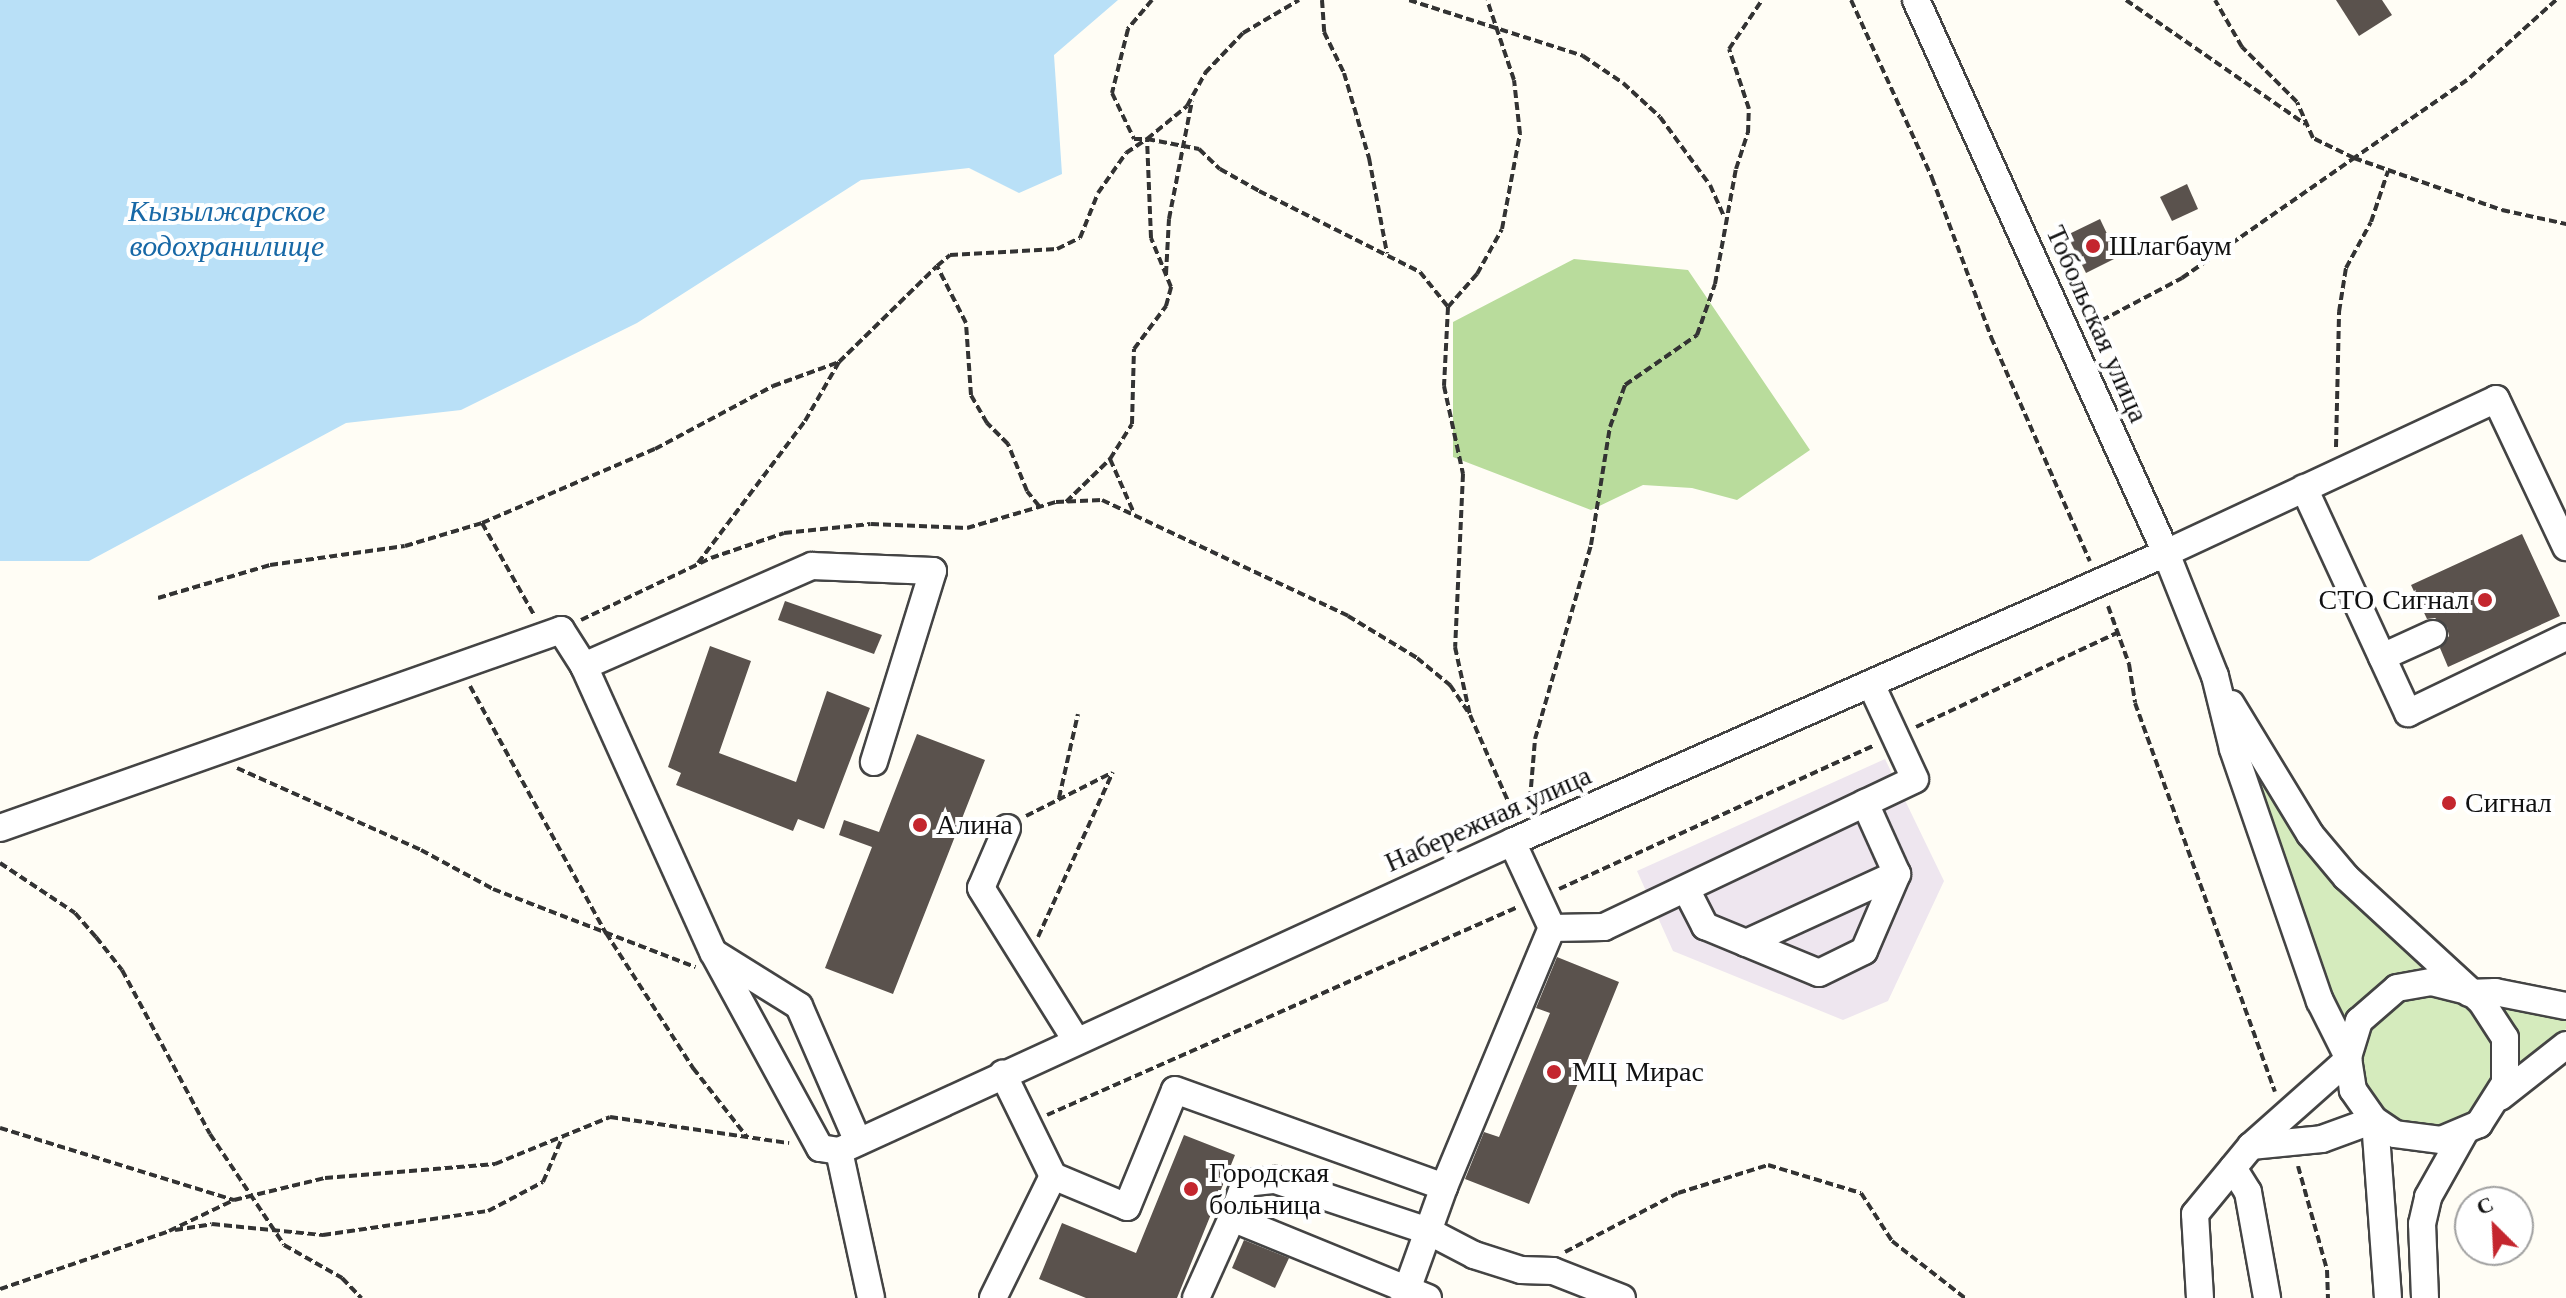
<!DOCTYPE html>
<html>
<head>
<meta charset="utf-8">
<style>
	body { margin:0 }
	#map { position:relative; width:2566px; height:1298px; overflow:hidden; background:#fffdf5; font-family:"Libre Baskerville",serif }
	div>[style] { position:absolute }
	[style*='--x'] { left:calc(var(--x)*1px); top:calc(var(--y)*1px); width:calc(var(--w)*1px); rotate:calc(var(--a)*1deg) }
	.industrial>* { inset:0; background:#eee6ef }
	.green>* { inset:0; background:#d5ebbd }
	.round { border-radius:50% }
	.forest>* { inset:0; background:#b9dc9c }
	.water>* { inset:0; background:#b9e0f7 }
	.building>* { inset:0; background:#5a524d }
	.path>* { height:4px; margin-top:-2px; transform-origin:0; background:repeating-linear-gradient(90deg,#333 0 8px,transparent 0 12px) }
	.roads { filter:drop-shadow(2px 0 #444) drop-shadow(-2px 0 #444) drop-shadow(0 2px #444) drop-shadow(0 -2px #444) }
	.minor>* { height:26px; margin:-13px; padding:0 13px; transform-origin:13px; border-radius:13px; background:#fff }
	.dots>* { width:22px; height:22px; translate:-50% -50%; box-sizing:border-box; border:4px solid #fff; border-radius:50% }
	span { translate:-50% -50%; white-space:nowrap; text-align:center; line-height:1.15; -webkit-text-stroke:8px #fff; paint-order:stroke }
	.poi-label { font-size:28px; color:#111 }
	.left { translate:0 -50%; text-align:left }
	.right { translate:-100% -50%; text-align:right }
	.street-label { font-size:28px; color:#111 }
	.water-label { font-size:30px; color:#1768a6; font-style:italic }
	.north { position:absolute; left:2454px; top:1186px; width:80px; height:80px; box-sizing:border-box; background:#fff; border:2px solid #a0a0a0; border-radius:50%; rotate:336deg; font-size:22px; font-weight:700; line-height:32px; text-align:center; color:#111 }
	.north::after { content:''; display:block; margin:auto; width:28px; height:36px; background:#c4262e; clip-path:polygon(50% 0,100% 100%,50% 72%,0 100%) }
</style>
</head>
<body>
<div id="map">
	<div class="industrial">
		<i style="clip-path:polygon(1885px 759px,1944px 881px,1888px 1001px,1843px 1020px,1673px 951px,1637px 871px)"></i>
	</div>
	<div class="green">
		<i style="clip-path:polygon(2256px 775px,2318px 868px,2423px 967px,2380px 982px,2340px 1024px)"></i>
		<i class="round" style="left:2363px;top:995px;width:132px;height:132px"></i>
		<i style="clip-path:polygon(2503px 1005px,2566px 1020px,2566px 1029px,2518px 1071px,2518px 1039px)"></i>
	</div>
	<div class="forest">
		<i style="clip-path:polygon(1574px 259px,1688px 270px,1810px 450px,1737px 500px,1692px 488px,1643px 485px,1591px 510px,1453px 457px,1453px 322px)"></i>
	</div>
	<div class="water">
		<i style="clip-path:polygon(0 0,1118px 0,1054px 55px,1062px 174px,1019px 193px,969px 168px,861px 180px,637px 323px,461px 410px,346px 423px,89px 561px,0 561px)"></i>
	</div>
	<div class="building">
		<i style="clip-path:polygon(2336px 0,2382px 0,2392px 15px,2359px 36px)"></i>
		<i style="clip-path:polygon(2187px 184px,2198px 209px,2172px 221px,2160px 197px)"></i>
		<i style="clip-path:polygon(2100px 219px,2118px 257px,2086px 273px,2067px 235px)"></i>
		<i style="clip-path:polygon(2522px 534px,2560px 616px,2448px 667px,2440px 648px,2449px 636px,2447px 627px,2435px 618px,2427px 619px,2411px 585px)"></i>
		<i style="clip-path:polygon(785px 601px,882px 635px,874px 654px,778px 620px)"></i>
		<i style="clip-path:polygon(710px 646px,751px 661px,719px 753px,796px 782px,827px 691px,870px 708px,824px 829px,798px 819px,793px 831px,676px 785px,681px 773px,668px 767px)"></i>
		<i style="clip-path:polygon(917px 734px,985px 760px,893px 994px,825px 968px,872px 847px,839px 835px,844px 820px,879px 832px)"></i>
		<i style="clip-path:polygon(1557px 957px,1619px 982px,1529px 1204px,1465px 1179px,1484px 1132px,1499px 1137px,1550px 1013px,1536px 1008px)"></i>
		<i style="clip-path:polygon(1184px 1135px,1235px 1155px,1177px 1298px,1086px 1298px,1039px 1279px,1062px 1223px,1136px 1253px)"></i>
		<i style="clip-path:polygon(1244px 1240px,1289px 1258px,1275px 1288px,1232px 1268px)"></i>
	</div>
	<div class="path">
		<i style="--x:1152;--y:0;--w:38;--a:130"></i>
		<i style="--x:1128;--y:29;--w:66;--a:104"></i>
		<i style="--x:1112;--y:93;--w:51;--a:64.4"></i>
		<i style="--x:1134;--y:139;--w:13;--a:0"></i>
		<i style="--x:1147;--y:139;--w:52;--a:-39.5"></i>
		<i style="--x:1187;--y:106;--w:38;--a:-61"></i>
		<i style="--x:1205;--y:73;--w:55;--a:-46.5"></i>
		<i style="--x:1243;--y:33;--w:65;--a:-30.5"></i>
		<i style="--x:1322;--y:0;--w:32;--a:86"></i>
		<i style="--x:1324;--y:32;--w:46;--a:64"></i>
		<i style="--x:1344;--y:73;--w:89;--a:73.6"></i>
		<i style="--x:1369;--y:158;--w:97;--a:79.3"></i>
		<i style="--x:1409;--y:0;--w:183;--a:17.8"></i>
		<i style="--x:1583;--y:56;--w:48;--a:34"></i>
		<i style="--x:1623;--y:83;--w:50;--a:42.6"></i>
		<i style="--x:1660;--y:117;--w:84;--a:53.7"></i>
		<i style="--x:1710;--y:185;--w:34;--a:66"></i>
		<i style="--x:1851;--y:0;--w:196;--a:65.5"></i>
		<i style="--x:1932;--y:178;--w:170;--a:69.6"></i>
		<i style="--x:1991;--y:337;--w:245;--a:66.2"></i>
		<i style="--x:2126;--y:0;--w:218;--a:34.7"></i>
		<i style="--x:2556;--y:0;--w:120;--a:138"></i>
		<i style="--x:2467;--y:80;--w:137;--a:145.4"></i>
		<i style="--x:2354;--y:158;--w:157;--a:19.4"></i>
		<i style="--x:2502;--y:210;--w:66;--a:12.3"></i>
		<i style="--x:1166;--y:274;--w:55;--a:-86.9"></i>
		<i style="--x:1169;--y:219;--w:120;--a:-79"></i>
		<i style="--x:1448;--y:307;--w:44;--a:-48.7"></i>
		<i style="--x:1477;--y:274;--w:51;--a:-60.9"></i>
		<i style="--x:1502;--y:229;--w:97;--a:-79.3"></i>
		<i style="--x:1520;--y:134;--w:54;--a:-96.3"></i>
		<i style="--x:1514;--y:80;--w:84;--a:-108.6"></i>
		<i style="--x:2091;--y:326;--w:103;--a:-27.8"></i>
		<i style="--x:2182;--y:278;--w:210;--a:-34.9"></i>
		<i style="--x:2354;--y:158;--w:46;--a:-154"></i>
		<i style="--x:2313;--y:138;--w:39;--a:-114"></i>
		<i style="--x:2297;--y:102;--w:78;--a:-135"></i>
		<i style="--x:2242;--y:47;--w:54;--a:-119.9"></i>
		<i style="--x:2336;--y:447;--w:135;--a:-88.7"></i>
		<i style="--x:2339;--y:312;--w:45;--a:-81"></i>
		<i style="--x:2346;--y:268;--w:52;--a:-61.5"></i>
		<i style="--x:2371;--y:222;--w:54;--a:-71.6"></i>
		<i style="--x:1110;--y:459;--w:57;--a:66.1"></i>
		<i style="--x:1066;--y:502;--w:62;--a:-44.3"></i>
		<i style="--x:1110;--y:459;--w:41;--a:-57.8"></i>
		<i style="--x:1132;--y:424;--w:75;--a:-88.5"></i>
		<i style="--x:1134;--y:349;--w:54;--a:-53.3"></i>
		<i style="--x:1166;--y:306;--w:20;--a:-75"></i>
		<i style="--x:1171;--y:287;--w:53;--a:-112.2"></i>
		<i style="--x:1151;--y:238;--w:99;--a:-92.3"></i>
		<i style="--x:1039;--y:506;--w:19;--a:-129"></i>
		<i style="--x:1027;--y:491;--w:51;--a:-112"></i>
		<i style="--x:1008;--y:444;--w:30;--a:-135"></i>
		<i style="--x:987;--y:423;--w:32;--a:-120"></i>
		<i style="--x:971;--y:395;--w:72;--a:-94"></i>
		<i style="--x:966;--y:323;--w:64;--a:-117"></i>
		<i style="--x:937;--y:266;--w:17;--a:-40"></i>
		<i style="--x:950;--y:255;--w:107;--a:-3.2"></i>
		<i style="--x:1057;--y:249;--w:25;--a:-26"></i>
		<i style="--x:1080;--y:238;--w:48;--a:-68.2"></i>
		<i style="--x:1098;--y:193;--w:49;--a:-55"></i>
		<i style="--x:1126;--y:153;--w:25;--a:-34"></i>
		<i style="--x:1147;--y:139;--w:53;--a:10.9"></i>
		<i style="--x:1199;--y:149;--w:29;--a:44"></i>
		<i style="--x:1220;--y:169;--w:45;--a:29.4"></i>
		<i style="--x:1259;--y:191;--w:180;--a:26.7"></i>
		<i style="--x:1420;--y:272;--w:45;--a:51.3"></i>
		<i style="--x:1448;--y:307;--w:79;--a:92.9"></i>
		<i style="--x:1444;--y:386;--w:90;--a:77.8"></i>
		<i style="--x:1463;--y:474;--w:173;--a:92.6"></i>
		<i style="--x:1455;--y:647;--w:70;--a:77.6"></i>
		<i style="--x:482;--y:523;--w:106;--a:60.5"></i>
		<i style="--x:698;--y:563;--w:178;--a:-53"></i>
		<i style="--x:805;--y:421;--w:68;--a:-60"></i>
		<i style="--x:839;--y:362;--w:137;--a:-44.4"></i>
		<i style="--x:158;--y:598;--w:117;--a:-16.4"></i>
		<i style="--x:270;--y:565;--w:136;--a:-8"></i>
		<i style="--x:405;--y:546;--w:80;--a:-16.6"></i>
		<i style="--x:482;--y:523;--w:188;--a:-23.2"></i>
		<i style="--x:655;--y:449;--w:134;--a:-28.1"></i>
		<i style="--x:773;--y:386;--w:70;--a:-20"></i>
		<i style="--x:2108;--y:606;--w:62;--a:70.1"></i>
		<i style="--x:2129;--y:664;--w:39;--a:81"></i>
		<i style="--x:2135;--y:703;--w:413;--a:70.2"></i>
		<i style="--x:581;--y:620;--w:144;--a:-25.5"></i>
		<i style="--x:711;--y:558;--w:77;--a:-18.9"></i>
		<i style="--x:784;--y:533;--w:87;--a:-5.9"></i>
		<i style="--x:871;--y:524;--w:96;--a:2.4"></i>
		<i style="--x:967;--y:528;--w:93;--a:-16.3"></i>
		<i style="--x:1056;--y:502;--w:46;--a:-2.5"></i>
		<i style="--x:1102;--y:500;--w:272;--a:25.2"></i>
		<i style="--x:1348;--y:616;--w:81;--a:31.3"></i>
		<i style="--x:1417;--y:658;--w:43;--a:39.3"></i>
		<i style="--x:1450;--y:685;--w:36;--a:56"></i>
		<i style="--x:1470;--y:715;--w:111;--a:66.2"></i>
		<i style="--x:470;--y:686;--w:282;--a:61.2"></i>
		<i style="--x:606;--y:933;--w:161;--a:57.2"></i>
		<i style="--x:693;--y:1068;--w:88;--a:52"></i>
		<i style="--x:1916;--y:727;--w:222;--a:-25.1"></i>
		<i style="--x:237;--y:768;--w:201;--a:24"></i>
		<i style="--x:421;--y:850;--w:82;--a:28.4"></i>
		<i style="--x:493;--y:889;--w:217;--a:21.1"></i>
		<i style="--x:1059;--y:798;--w:86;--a:-77.3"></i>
		<i style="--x:1529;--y:811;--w:72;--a:-85.2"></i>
		<i style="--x:1535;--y:739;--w:202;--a:-73.9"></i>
		<i style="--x:1591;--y:545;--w:120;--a:-80.9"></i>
		<i style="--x:1610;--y:427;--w:45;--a:-70.3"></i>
		<i style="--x:1625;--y:385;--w:88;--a:-34.8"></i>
		<i style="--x:1697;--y:335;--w:54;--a:-70.6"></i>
		<i style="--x:1715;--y:284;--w:117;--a:-79.7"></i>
		<i style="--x:1736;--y:169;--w:38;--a:-72"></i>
		<i style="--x:1748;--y:133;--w:24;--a:-88"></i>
		<i style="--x:1749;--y:109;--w:63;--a:-108.4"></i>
		<i style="--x:1729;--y:49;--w:59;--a:-56"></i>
		<i style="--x:1026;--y:816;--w:95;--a:-26.8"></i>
		<i style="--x:0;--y:863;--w:90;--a:33.7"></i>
		<i style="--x:75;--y:913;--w:32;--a:49"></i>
		<i style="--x:96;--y:937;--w:42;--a:51.8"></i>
		<i style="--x:122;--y:970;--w:186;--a:61.8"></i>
		<i style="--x:210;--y:1134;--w:133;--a:56.3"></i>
		<i style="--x:284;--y:1245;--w:67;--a:29.6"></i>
		<i style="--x:342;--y:1278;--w:28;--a:46"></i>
		<i style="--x:1559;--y:889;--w:347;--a:-24.5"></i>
		<i style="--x:1038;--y:937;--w:181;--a:-65.6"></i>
		<i style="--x:1047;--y:1115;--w:515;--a:-23.83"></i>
		<i style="--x:0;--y:1128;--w:245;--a:17.1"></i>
		<i style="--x:2298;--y:1166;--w:108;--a:74.4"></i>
		<i style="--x:2327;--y:1270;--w:28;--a:88"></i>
		<i style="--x:175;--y:1230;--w:37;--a:-9"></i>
		<i style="--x:212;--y:1224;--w:112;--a:5.7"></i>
		<i style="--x:323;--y:1235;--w:167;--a:-8.3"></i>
		<i style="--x:488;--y:1211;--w:62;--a:-27.8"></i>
		<i style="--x:543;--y:1182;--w:48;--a:-66.6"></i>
		<i style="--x:1565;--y:1252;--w:127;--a:-27.6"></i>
		<i style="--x:1678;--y:1193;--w:94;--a:-17.3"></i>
		<i style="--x:1768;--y:1165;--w:97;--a:16.8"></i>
		<i style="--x:1861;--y:1193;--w:57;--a:57.1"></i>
		<i style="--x:1892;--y:1241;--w:93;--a:38"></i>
		<i style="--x:0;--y:1289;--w:179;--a:-18.9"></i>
		<i style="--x:169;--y:1231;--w:72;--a:-25.5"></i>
		<i style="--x:234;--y:1200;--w:94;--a:-13.6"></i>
		<i style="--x:325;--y:1178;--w:171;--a:-4.7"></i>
		<i style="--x:495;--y:1164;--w:124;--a:-22.2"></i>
		<i style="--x:610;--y:1117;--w:181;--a:8.3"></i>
	</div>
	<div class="roads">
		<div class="minor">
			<i style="--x:1916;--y:0;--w:607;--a:65.67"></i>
			<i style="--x:2166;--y:553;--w:132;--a:68.3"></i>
			<i style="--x:2215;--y:676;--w:75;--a:76.1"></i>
			<i style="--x:2233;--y:749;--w:267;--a:71"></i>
			<i style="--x:2320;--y:1001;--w:63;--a:63.4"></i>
			<i style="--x:2304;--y:488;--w:248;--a:65.2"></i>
			<i style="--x:2408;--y:713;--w:175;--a:-25.7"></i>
			<i style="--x:2382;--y:657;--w:56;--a:-24.3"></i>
			<i style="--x:2231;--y:704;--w:152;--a:58.7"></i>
			<i style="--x:2310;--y:834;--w:56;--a:50.1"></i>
			<i style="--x:2346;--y:877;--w:183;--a:42.6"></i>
			<i style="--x:2481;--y:1001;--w:44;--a:57"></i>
			<i style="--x:2505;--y:1038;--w:45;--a:90"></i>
			<i style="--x:2505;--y:1083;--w:49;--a:122.4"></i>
			<i style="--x:2479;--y:1124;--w:41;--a:157.2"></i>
			<i style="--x:2441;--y:1140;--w:46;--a:-172.6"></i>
			<i style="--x:2395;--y:1134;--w:25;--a:-146"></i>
			<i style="--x:2374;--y:1120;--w:37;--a:-125"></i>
			<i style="--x:2353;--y:1090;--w:33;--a:-99"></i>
			<i style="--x:2348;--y:1057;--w:38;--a:-73"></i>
			<i style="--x:2359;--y:1021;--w:50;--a:-41"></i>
			<i style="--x:2397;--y:988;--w:35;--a:-10"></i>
			<i style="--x:2431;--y:982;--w:34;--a:14"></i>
			<i style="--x:0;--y:828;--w:595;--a:-19.44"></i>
			<i style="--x:561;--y:630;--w:43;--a:57.4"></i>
			<i style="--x:1007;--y:828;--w:65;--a:113.4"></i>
			<i style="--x:981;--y:888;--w:179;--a:58"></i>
			<i style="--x:1686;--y:889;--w:42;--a:62.8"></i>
			<i style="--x:1705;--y:926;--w:123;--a:22.4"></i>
			<i style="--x:1819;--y:973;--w:50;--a:-26.1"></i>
			<i style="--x:1864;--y:951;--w:84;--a:-66.8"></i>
			<i style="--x:1897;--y:874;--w:78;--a:-114.3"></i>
			<i style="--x:1552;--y:928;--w:52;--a:-1.1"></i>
			<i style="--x:1604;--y:927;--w:344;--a:-25.4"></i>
			<i style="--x:1915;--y:779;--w:105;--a:-114.9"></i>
			<i style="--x:1746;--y:943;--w:166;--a:-24.6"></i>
			<i style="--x:714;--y:953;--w:100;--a:31.9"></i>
			<i style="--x:799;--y:1006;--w:148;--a:66.5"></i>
			<i style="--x:2469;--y:993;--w:26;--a:-2"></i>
			<i style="--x:2495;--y:992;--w:72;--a:11.2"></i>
			<i style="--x:2500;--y:1097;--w:84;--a:-38.2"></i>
			<i style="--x:2375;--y:1121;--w:177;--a:85.8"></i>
			<i style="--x:2251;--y:1146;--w:71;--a:-5.6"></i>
			<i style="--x:2322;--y:1139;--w:55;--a:-20.1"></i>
			<i style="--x:839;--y:1151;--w:741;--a:-24.66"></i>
			<i style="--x:1512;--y:842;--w:715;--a:-23.84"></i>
			<i style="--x:2166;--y:553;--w:364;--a:-25"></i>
			<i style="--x:2496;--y:399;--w:164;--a:64.7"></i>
			<i style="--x:839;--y:1151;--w:19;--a:-171"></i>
			<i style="--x:820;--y:1148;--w:223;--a:-118.6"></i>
			<i style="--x:713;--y:952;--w:314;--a:-114.3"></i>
			<i style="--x:584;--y:666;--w:249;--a:-23.7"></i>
			<i style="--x:812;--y:566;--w:121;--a:2.4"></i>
			<i style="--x:933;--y:571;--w:200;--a:107.2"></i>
			<i style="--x:839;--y:1151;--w:150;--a:77.7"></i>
			<i style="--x:2233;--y:1168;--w:28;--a:58"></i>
			<i style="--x:2248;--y:1192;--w:108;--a:79.8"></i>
			<i style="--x:1053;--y:1176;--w:80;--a:22.7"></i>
			<i style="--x:1127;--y:1207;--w:126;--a:-67.7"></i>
			<i style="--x:1175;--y:1090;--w:286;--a:19.8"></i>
			<i style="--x:993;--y:1298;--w:136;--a:-63.8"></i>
			<i style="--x:1053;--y:1176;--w:114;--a:-116.1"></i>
			<i style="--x:1196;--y:1298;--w:88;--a:-65.8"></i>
			<i style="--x:1404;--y:1298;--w:118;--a:-70.2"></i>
			<i style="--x:1444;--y:1187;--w:281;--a:-67.4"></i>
			<i style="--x:1552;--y:928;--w:95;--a:-114.9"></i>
			<i style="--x:1428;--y:1298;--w:212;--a:-157.8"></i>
			<i style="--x:1232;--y:1218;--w:37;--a:-70"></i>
			<i style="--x:1245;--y:1183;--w:30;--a:-6"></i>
			<i style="--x:1275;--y:1180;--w:161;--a:18.4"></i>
			<i style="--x:1428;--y:1231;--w:52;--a:27.6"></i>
			<i style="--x:1474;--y:1255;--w:49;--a:17.7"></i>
			<i style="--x:1521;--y:1270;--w:32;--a:2"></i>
			<i style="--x:1553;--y:1271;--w:74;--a:21.4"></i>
			<i style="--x:2200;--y:1298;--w:84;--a:-93.4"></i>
			<i style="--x:2195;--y:1214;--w:88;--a:-50.5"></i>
			<i style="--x:2251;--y:1146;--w:130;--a:-41.6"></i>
			<i style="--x:2425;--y:1298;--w:74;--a:-92.3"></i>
			<i style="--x:2422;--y:1224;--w:28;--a:-77"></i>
			<i style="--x:2428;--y:1197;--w:73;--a:-60.6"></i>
		</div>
	</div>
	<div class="dots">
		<i style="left:2093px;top:246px;background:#c4262e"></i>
		<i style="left:2485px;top:600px;background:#c4262e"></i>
		<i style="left:2449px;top:803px;background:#c4262e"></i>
		<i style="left:920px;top:825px;background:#c4262e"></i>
		<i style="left:1554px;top:1072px;background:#c4262e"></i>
		<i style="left:1191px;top:1189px;background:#c4262e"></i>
	</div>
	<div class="poi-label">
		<span class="left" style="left:2109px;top:246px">Шлагбаум</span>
		<span class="right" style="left:2469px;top:600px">СТО Сигнал</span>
		<span class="left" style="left:2465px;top:803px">Сигнал</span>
		<span class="left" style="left:936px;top:825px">Алина</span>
		<span class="left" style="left:1572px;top:1072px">МЦ Мирас</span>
		<span class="left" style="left:1209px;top:1189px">Городская<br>больница</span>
	</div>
	<div class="street-label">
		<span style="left:2097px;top:324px;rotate:66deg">Тобольская улица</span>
		<span style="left:1488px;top:819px;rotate:-24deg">Набережная улица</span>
	</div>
	<div class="water-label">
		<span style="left:227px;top:228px">Кызылжарское<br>водохранилище</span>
	</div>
	<div class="north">С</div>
</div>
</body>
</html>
